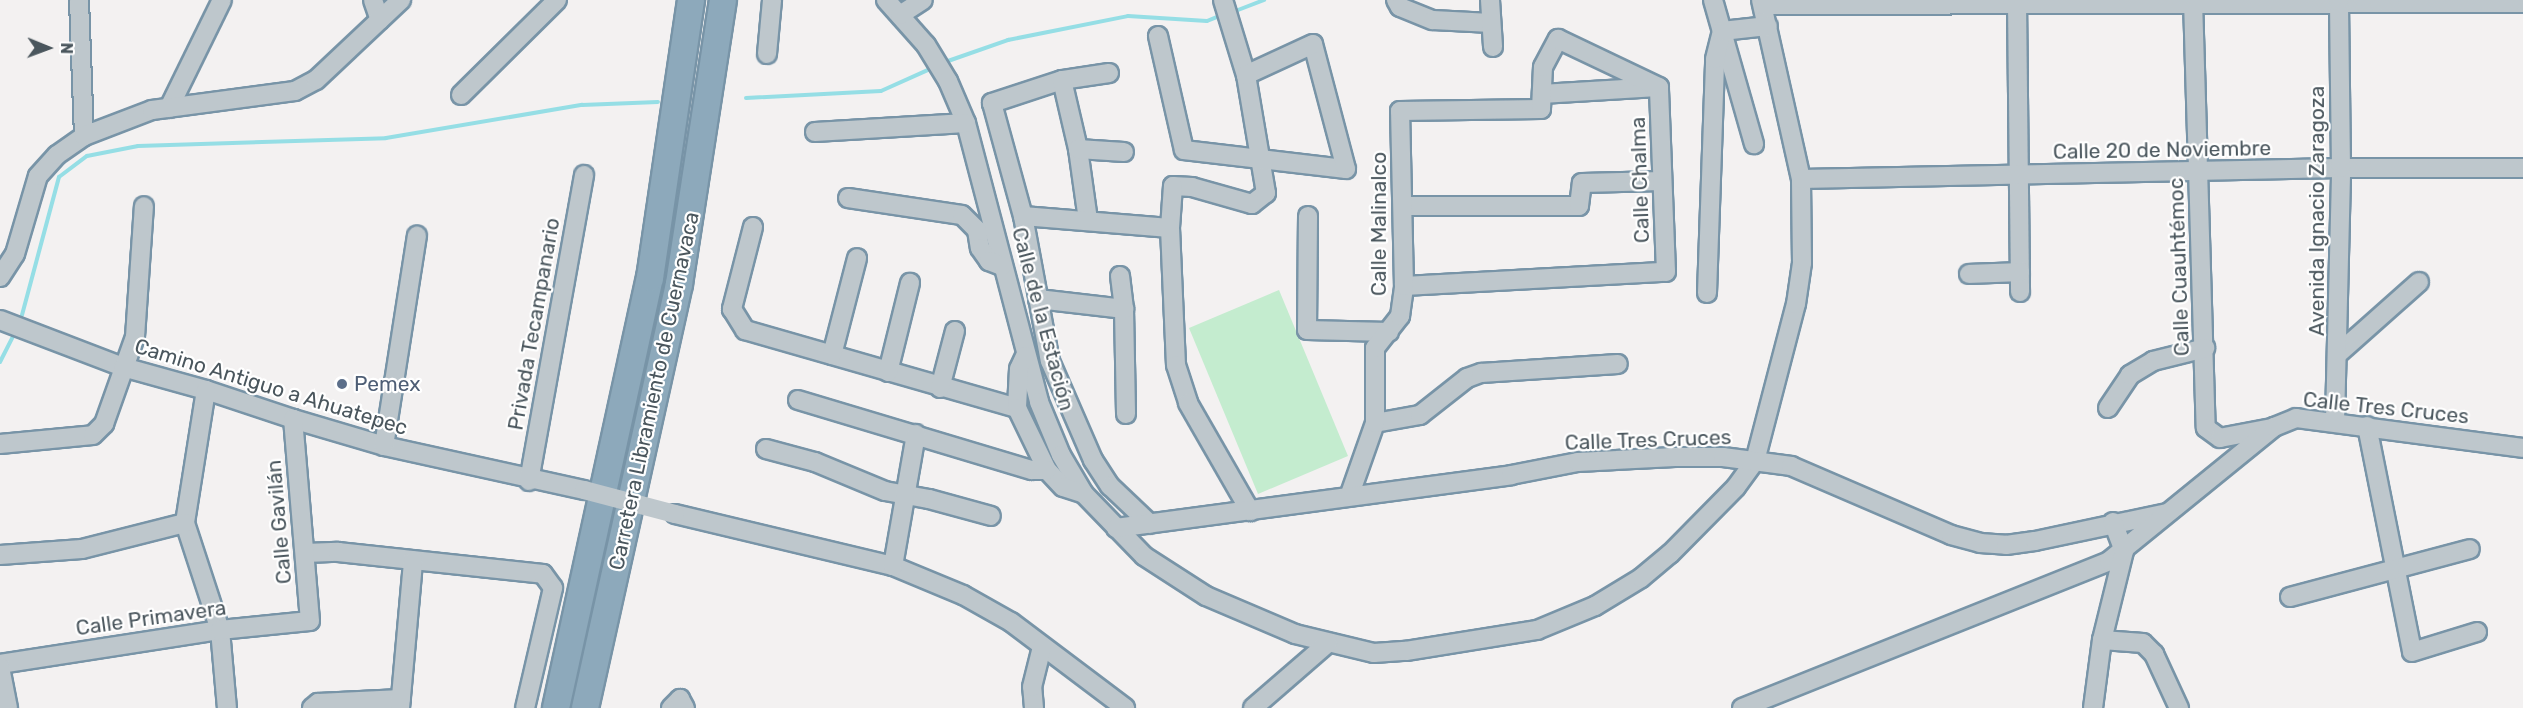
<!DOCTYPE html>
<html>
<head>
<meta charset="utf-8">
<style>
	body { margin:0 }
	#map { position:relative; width:2523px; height:708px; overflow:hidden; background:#f3f1f1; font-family:Rubik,sans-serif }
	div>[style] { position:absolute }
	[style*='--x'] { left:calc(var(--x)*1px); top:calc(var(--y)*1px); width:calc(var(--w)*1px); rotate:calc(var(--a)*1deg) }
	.green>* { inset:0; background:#c4eccf }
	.stream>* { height:4px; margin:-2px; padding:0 2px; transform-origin:2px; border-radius:2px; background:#95dee5 }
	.roads { filter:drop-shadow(2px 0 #7894a7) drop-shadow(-2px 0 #7894a7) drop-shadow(0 2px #7894a7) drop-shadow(0 -2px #7894a7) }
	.minor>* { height:18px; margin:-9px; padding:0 9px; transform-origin:9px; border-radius:9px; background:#bec7cc }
	.highway>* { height:26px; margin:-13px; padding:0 13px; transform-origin:13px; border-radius:13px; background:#8da9bb }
	.minor-bridge>* { height:18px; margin:-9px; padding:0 9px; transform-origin:9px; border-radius:9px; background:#bec7cc }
	.dots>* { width:16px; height:16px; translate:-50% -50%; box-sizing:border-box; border:3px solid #fff; border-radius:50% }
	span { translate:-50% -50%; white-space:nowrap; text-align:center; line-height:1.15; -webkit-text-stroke:4.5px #fff; paint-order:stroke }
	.street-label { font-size:21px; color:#4a565d }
	.service-label { font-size:21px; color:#4e5e75 }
	.left { translate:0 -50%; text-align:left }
	.north { position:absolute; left:18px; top:18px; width:60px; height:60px; -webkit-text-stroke:4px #fff; paint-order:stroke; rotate:91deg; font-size:16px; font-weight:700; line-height:24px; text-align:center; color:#4a565d }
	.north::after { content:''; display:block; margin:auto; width:21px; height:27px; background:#4a565d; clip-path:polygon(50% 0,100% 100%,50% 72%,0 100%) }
</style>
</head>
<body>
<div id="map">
	<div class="green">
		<i style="clip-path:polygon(1279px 290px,1348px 456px,1258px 494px,1189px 328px)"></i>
	</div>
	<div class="stream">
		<i style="--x:1238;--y:10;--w:28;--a:-21"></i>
		<i style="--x:948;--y:61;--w:64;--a:-19.3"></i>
		<i style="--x:1008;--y:40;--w:122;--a:-11.3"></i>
		<i style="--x:1128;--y:16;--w:79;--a:3.6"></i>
		<i style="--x:1207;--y:21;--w:11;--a:-22"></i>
		<i style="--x:746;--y:98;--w:135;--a:-3"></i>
		<i style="--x:881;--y:91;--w:51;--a:-24.1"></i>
		<i style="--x:22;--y:315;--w:143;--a:-75"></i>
		<i style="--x:59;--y:177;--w:35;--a:-37"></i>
		<i style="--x:87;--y:156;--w:52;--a:-11.1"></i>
		<i style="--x:138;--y:146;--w:248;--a:-1.8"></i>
		<i style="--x:386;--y:138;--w:199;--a:-9.6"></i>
		<i style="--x:582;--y:105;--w:76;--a:-2.3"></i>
		<i style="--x:0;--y:362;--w:27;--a:-63"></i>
	</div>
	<div class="roads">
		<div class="minor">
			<i style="--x:79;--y:0;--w:136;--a:87.9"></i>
			<i style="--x:373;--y:0;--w:21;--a:71"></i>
			<i style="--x:886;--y:0;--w:60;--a:48.4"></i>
			<i style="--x:926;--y:45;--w:42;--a:58.6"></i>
			<i style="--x:948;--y:81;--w:46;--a:66.8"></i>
			<i style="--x:966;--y:123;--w:288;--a:75.3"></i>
			<i style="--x:1039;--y:402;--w:57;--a:67.5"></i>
			<i style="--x:1061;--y:455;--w:45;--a:59.5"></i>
			<i style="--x:1084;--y:494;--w:86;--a:45.9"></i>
			<i style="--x:1144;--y:556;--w:74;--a:32.8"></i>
			<i style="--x:1206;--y:596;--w:97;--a:23.1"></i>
			<i style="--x:1295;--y:634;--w:81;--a:13.5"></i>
			<i style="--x:1374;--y:653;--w:32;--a:-4"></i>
			<i style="--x:1406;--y:651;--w:133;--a:-9.1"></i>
			<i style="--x:1537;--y:630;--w:63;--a:-22.5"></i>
			<i style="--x:1595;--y:606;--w:54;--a:-31.3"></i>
			<i style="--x:1641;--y:578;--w:38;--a:-40"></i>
			<i style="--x:1670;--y:554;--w:94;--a:-45.4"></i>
			<i style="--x:1736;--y:487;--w:32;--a:-54"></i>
			<i style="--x:1755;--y:461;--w:162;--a:-75.4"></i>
			<i style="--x:1796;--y:304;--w:41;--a:-81.7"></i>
			<i style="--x:1802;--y:263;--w:84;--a:-90.7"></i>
			<i style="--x:1801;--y:179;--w:183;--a:-102.6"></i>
			<i style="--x:1223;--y:0;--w:78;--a:73"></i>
			<i style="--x:1246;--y:75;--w:120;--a:80.4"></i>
			<i style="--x:1266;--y:193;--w:18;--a:142"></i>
			<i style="--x:1252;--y:204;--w:62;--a:-164.2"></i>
			<i style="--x:1192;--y:187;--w:19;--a:-177"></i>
			<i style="--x:1173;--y:186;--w:42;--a:94.1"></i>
			<i style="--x:1170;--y:228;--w:137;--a:87.5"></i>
			<i style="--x:1176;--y:365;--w:40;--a:72"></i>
			<i style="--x:1188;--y:403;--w:125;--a:60.1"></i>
			<i style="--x:1396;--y:0;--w:8;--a:60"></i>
			<i style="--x:1400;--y:7;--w:35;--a:22"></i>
			<i style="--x:1433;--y:20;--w:58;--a:3"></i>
			<i style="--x:1490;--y:0;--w:47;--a:86.3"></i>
			<i style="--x:1713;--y:0;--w:150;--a:74.1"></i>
			<i style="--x:2017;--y:0;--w:292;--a:89.4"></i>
			<i style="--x:2193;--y:0;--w:428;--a:88.3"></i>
			<i style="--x:2206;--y:428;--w:17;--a:36"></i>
			<i style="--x:2220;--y:438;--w:53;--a:-10.9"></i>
			<i style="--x:1763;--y:5;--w:760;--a:-0.15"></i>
			<i style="--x:900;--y:15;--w:27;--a:-33"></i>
			<i style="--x:1158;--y:36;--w:117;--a:77.2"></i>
			<i style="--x:1184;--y:150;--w:163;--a:6.7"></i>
			<i style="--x:1346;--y:169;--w:129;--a:-104.8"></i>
			<i style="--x:1313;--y:44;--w:74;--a:155.2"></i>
			<i style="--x:767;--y:54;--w:54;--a:-84.7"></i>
			<i style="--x:1109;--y:73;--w:48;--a:171.5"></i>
			<i style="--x:1062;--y:80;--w:74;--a:161.8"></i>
			<i style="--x:992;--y:103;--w:117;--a:74.7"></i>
			<i style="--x:1023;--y:216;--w:147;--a:79.5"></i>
			<i style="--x:1050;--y:361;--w:108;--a:66.5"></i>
			<i style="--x:1093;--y:460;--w:31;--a:57"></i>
			<i style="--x:1110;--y:486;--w:55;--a:43.5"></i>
			<i style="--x:1062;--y:80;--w:71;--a:76.9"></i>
			<i style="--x:1078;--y:149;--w:72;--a:82"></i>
			<i style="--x:1542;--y:94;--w:115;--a:-3.5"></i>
			<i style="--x:461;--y:95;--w:135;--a:-44.7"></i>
			<i style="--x:169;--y:108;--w:120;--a:-63.9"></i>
			<i style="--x:815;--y:132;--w:151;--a:-3.4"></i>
			<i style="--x:1078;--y:149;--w:46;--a:3.7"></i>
			<i style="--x:1801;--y:179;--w:540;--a:-1.17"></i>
			<i style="--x:2341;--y:168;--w:182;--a:0"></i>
			<i style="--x:848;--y:198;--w:115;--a:8.5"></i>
			<i style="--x:962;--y:215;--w:21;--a:45"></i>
			<i style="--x:977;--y:230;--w:18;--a:81"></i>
			<i style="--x:980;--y:248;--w:16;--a:55"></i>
			<i style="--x:989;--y:261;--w:14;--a:21"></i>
			<i style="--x:1403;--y:206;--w:176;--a:0"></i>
			<i style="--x:1579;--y:206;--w:23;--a:-83"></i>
			<i style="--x:1582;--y:183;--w:80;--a:-1.4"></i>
			<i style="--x:1023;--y:216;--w:147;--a:4.7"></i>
			<i style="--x:1308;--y:216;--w:114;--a:90.5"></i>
			<i style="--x:1307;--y:330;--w:82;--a:1.4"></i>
			<i style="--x:753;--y:227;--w:85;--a:104.4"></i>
			<i style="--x:732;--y:309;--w:25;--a:58"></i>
			<i style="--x:745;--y:330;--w:283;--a:16"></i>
			<i style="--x:1969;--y:274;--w:51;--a:-2.2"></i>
			<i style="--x:1120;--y:276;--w:33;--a:83"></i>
			<i style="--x:1124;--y:309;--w:105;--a:88.9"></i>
			<i style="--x:0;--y:277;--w:27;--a:-57"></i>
			<i style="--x:15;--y:254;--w:81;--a:-73.6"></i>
			<i style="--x:38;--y:176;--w:28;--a:-48"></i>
			<i style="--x:57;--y:155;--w:33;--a:-35"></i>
			<i style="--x:84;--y:136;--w:73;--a:-20.9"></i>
			<i style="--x:152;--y:110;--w:144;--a:-7.6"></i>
			<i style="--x:295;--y:91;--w:24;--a:-28"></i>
			<i style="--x:316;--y:80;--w:117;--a:-43.3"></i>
			<i style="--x:1404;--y:286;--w:262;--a:-3.1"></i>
			<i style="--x:1666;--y:272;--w:185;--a:-92.2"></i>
			<i style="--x:1707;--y:293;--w:234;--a:-88"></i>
			<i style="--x:1715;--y:59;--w:29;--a:-76"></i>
			<i style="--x:1722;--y:31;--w:46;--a:-6.2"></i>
			<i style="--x:1038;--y:299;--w:87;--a:6.6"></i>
			<i style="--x:0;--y:320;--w:132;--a:20.9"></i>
			<i style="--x:123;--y:367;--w:86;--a:15.5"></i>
			<i style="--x:206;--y:390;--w:92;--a:18.4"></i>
			<i style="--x:293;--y:419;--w:95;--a:16.5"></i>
			<i style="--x:384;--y:446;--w:205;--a:12.4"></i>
			<i style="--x:2339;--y:353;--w:107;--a:-41.6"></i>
			<i style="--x:832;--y:355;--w:100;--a:-75.5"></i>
			<i style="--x:1025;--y:356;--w:14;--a:115"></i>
			<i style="--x:1019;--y:369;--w:39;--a:93"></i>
			<i style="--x:1017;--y:408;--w:69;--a:64.2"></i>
			<i style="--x:1047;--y:470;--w:23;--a:47"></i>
			<i style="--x:1063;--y:487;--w:22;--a:18"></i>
			<i style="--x:888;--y:372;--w:92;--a:-76.1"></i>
			<i style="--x:940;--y:388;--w:59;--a:-75.3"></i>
			<i style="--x:206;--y:390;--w:135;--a:99"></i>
			<i style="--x:185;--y:523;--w:113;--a:71.9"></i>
			<i style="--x:220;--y:630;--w:78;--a:84.9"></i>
			<i style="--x:798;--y:400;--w:244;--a:16.7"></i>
			<i style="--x:1032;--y:470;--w:15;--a:0"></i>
			<i style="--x:2108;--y:408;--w:40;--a:-56"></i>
			<i style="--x:2130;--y:375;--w:27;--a:-31"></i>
			<i style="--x:2153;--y:361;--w:54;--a:-14"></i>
			<i style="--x:2335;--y:421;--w:253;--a:-88.6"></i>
			<i style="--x:2341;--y:168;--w:168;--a:-90.7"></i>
			<i style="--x:1375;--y:423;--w:46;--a:-10.1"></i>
			<i style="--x:1420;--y:415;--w:60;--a:-38.2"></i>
			<i style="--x:1467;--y:378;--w:15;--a:-20"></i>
			<i style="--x:1481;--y:373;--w:137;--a:-3.8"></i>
			<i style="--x:2367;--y:426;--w:230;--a:78.7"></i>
			<i style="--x:2412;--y:652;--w:68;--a:-17.1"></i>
			<i style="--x:0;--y:444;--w:93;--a:-5.5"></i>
			<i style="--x:93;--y:435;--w:16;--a:-45"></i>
			<i style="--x:104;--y:424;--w:92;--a:-70.4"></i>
			<i style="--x:135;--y:337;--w:131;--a:-86.1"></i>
			<i style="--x:384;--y:446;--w:213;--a:-81.1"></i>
			<i style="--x:766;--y:449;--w:51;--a:14.9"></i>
			<i style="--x:815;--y:462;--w:76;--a:22.5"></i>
			<i style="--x:885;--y:491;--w:45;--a:10.3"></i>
			<i style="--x:929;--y:499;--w:64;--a:15.3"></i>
			<i style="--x:529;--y:481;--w:311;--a:-79.8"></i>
			<i style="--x:1350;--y:494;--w:75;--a:-70.6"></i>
			<i style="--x:1375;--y:423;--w:75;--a:-90"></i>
			<i style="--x:1375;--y:348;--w:41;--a:-52"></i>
			<i style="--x:1400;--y:316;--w:30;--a:-82"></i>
			<i style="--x:1404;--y:286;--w:175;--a:-91.3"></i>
			<i style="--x:1400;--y:111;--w:141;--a:-0.8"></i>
			<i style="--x:1541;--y:109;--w:42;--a:-87.3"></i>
			<i style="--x:1543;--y:67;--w:32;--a:-62"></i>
			<i style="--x:1558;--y:39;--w:112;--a:25.4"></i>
			<i style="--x:675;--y:514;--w:224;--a:13.4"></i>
			<i style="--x:893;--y:566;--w:76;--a:22.5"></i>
			<i style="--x:963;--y:595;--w:55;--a:29.4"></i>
			<i style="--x:1011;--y:622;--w:143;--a:37"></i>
			<i style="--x:1116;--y:528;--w:399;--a:-7.6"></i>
			<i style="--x:1511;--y:475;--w:68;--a:-11"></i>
			<i style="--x:1578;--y:462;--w:97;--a:-3"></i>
			<i style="--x:1675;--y:457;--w:48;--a:0"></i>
			<i style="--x:1723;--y:457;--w:69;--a:7.5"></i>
			<i style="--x:1791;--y:466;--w:174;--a:23.3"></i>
			<i style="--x:1951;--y:535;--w:30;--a:15"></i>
			<i style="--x:1980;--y:543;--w:26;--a:4"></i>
			<i style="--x:2006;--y:545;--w:29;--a:-8"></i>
			<i style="--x:2035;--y:541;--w:135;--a:-12"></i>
			<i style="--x:305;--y:553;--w:33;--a:-2"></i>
			<i style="--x:338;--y:552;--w:206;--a:6.1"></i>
			<i style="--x:543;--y:574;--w:17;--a:54"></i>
			<i style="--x:553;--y:588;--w:123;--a:103.1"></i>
			<i style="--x:0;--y:555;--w:82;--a:-4.2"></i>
			<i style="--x:82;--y:549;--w:106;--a:-14.2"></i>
			<i style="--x:893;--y:566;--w:134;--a:-80.1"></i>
			<i style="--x:2290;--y:597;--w:186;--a:-14.9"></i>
			<i style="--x:2102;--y:640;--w:41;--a:4.2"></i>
			<i style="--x:2143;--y:643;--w:16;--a:45"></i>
			<i style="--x:2154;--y:654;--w:60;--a:65.2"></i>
			<i style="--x:0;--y:664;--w:223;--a:-8.8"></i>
			<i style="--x:220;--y:630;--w:90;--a:-5.7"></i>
			<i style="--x:310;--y:621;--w:203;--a:-94.8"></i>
			<i style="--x:0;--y:667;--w:42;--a:79"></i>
			<i style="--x:312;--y:708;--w:8;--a:-40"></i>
			<i style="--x:318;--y:703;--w:83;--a:-2.8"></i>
			<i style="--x:400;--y:708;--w:148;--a:-84.9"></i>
			<i style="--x:671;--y:708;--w:13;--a:-45"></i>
			<i style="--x:680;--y:699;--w:10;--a:61"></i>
			<i style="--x:1034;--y:708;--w:21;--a:-95"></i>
			<i style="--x:1032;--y:687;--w:41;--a:-76"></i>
			<i style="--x:1253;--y:708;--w:99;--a:-40.9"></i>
			<i style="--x:1742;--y:708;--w:395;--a:-21.8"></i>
			<i style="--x:2109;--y:561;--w:213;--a:-39.1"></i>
			<i style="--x:2274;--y:427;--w:24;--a:-22"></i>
			<i style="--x:2296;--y:418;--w:229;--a:7.5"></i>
			<i style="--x:2093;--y:708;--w:69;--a:-82.5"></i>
			<i style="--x:2102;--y:640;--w:92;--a:-76.1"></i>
			<i style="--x:2124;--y:551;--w:31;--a:-111"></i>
		</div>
		<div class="highway">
			<i style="--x:556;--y:708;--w:440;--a:-77.7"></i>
			<i style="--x:650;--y:278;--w:281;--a:-81.6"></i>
			<i style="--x:585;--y:708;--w:434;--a:-77.5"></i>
			<i style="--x:679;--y:284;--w:287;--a:-81.2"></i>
		</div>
	</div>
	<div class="minor-bridge">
		<i style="--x:584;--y:490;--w:94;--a:14.8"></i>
	</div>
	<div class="dots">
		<i style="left:342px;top:384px;background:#5c6f8a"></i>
	</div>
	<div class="street-label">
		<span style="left:2162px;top:150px;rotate:-1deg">Calle 20 de Noviembre</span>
		<span style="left:1640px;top:180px;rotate:-92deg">Calle Chalma</span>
		<span style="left:2317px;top:211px;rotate:-90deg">Avenida Ignacio Zaragoza</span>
		<span style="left:1379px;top:224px;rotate:-90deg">Calle Malinalco</span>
		<span style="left:2179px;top:267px;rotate:-92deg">Calle Cuauhtémoc</span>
		<span style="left:1043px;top:319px;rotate:75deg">Calle de la Estación</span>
		<span style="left:534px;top:324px;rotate:-80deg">Privada Tecampanario</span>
		<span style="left:271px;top:387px;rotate:17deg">Camino Antiguo a Ahuatepec</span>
		<span style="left:654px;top:391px;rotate:-78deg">Carretera Libramiento de Cuernavaca</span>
		<span style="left:2386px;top:408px;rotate:6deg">Calle Tres Cruces</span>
		<span style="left:1648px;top:440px;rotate:-2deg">Calle Tres Cruces</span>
		<span style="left:279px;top:522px;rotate:-95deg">Calle Gavilán</span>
		<span style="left:151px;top:618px;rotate:-8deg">Calle Primavera</span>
	</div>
	<div class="service-label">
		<span class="left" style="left:354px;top:384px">Pemex</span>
	</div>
	<div class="north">N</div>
</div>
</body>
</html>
